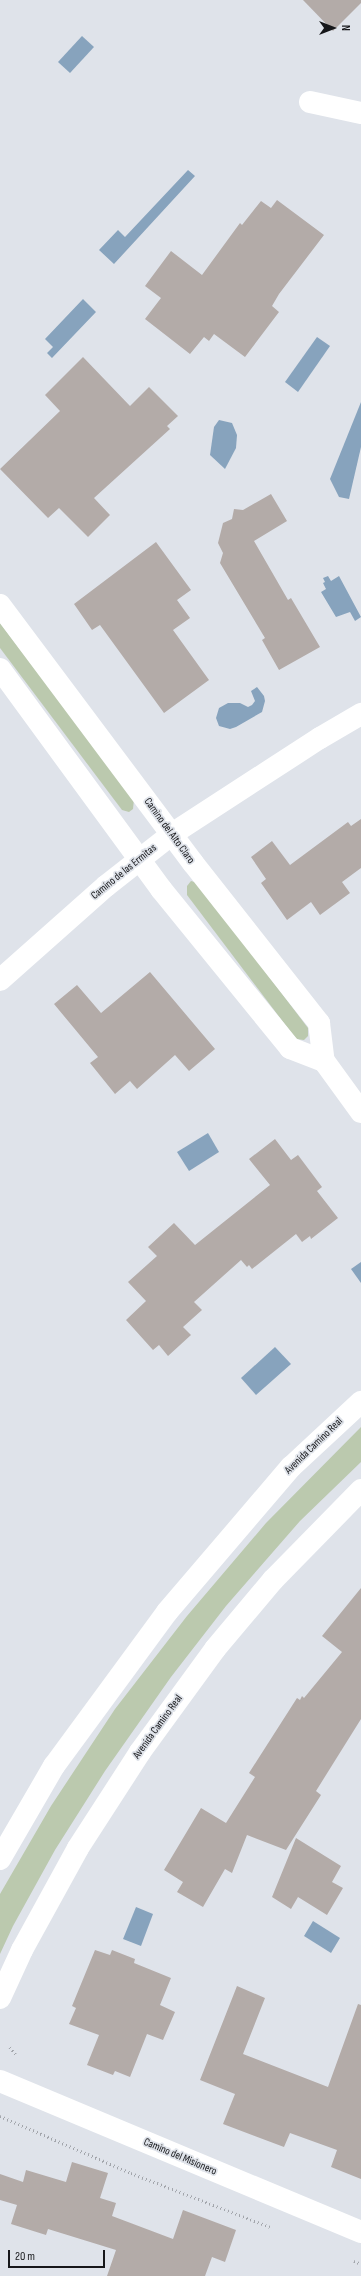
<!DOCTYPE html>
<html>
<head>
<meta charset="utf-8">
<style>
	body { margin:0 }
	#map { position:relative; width:361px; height:2276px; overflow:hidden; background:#dfe3ea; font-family:"Sofia Sans Condensed",sans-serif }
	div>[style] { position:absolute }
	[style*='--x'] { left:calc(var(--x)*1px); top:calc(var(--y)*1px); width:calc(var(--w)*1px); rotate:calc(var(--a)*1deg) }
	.green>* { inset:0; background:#bbc9ae }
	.water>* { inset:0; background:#87a3bd }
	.building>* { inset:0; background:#b3aba8 }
	.path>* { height:2.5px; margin-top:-1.25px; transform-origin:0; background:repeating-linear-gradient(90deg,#a2a5ab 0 1px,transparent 0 4px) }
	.minor>* { height:22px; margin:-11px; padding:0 11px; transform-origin:11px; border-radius:11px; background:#fff }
	.major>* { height:22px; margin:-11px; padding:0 11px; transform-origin:11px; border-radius:11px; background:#fff }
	span { translate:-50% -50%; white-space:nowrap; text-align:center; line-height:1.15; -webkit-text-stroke:3.5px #dfe3ea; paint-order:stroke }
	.street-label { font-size:11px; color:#16171a }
	.north { position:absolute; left:313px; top:8px; width:40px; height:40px; -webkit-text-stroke:3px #dfe3ea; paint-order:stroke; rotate:90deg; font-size:11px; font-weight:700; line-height:16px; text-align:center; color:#16171a }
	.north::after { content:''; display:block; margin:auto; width:14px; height:18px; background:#16171a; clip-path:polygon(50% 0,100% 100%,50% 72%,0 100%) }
	.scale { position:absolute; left:8px; top:2250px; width:97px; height:18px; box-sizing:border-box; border:2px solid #16171a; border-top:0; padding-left:5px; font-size:12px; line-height:14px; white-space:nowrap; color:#16171a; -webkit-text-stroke:3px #dfe3ea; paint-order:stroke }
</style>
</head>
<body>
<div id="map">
	<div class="green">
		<i style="clip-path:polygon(0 623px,134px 799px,133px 809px,129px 812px,122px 810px,0 648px)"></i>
		<i style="clip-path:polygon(191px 881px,198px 883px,308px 1028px,308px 1036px,304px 1040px,296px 1039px,187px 895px,187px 886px)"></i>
		<i style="clip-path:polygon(361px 1427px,361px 1462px,300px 1521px,226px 1606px,171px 1677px,105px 1771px,55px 1850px,13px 1926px,0 1954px,0 1894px,51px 1806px,115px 1709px,187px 1616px,266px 1523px)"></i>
	</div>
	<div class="water">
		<i style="clip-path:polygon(82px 36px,94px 47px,70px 73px,58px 62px)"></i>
		<i style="clip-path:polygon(188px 170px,195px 176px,114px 264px,99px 250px,118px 230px,125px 237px)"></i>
		<i style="clip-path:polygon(83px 299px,96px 312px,52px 358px,47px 353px,53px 347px,45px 339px)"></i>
		<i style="clip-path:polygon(317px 337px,330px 346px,298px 392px,285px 382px)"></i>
		<i style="clip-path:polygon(361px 402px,361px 447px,349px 499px,339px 497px,330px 479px)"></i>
		<i style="clip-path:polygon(219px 420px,232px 423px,237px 435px,236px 448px,225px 469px,210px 455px,214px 427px)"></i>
		<i style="clip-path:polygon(328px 576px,331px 581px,339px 576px,361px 617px,355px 621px,350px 612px,336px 617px,321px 592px,326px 589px,323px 583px,325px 582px,323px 578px)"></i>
		<i style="clip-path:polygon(257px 687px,264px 696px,265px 701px,262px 712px,236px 727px,230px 729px,219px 726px,216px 718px,219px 708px,228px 703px,240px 703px,248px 707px,252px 705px,255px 701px,251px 691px)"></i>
		<i style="clip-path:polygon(208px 1133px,219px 1152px,189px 1171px,177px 1152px)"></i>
		<i style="clip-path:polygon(361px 1262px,361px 1283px,351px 1269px)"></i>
		<i style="clip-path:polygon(275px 1347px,291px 1364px,256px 1395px,241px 1378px)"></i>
		<i style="clip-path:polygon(136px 1907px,153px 1914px,141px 1946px,123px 1939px)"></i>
		<i style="clip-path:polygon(313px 1921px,340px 1938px,331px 1953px,304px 1936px)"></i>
	</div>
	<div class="building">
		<i style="clip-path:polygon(303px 0,361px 0,361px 3px,333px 31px)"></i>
		<i style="clip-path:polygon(277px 200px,324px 235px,279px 294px,272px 306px,279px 312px,245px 357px,214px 334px,209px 341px,204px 337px,190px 354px,145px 319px,161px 298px,145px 286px,171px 251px,202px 275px,240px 223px,242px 225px,261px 201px,271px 208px)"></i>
		<i style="clip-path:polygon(83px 357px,130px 406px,149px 387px,178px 416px,167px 426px,170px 429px,94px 498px,110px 515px,88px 537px,59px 508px,48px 518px,0 469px,60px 411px,45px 395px)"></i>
		<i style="clip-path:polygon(271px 494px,287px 521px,254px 541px,288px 600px,291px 598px,320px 647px,279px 670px,262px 640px,265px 638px,220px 563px,223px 553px,218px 543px,223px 523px,232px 519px,234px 509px,243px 510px)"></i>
		<i style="clip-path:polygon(156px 542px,191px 590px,177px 600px,190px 618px,173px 630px,209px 680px,164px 713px,100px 625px,92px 630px,74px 604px)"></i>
		<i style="clip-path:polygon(361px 819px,361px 868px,342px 882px,350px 893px,320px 915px,311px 902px,287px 920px,261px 883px,266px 879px,251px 857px,272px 841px,290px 865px,348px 822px,351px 826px)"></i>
		<i style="clip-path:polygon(150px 972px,215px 1049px,189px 1071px,175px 1055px,137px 1089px,130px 1081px,115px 1094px,90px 1063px,98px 1057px,54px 1004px,77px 985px,101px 1013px)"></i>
		<i style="clip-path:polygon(275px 1139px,291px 1160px,298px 1155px,322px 1187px,317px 1191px,338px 1218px,311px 1239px,310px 1236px,302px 1242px,296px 1234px,252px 1269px,249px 1265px,247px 1267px,241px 1260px,194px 1302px,202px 1310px,183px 1327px,191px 1335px,168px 1356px,159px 1345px,153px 1350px,126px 1320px,146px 1301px,128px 1282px,157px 1256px,148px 1247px,174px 1223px,195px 1245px,270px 1185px,249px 1159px)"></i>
		<i style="clip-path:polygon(361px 1588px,361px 1719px,316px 1791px,321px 1795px,286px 1850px,247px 1835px,232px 1873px,225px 1869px,203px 1907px,177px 1892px,183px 1882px,164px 1870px,201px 1808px,226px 1823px,255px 1777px,249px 1773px,297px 1698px,300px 1700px,302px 1696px,304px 1698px,342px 1652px,322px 1636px)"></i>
		<i style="clip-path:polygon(296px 1838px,341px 1866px,332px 1882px,343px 1888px,327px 1915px,298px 1897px,291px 1909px,272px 1897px)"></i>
		<i style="clip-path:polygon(95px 1950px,110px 1955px,112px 1950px,135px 1959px,134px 1963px,171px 1978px,160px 2005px,175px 2012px,163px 2040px,147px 2034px,130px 2077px,115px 2071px,113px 2075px,87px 2065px,99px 2035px,69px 2024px,76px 2008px,72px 2006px)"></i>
		<i style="clip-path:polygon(237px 1986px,265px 1998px,243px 2054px,328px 2087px,358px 2004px,361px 2005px,361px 2179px,331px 2167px,337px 2150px,290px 2133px,284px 2147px,223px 2124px,235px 2094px,200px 2080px)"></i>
		<i style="clip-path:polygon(72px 2162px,108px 2173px,100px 2198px,116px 2203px,112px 2216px,173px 2239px,183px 2210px,236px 2230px,225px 2262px,212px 2257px,205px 2276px,107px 2276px,116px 2250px,48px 2229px,46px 2235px,11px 2224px,17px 2205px,0 2200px,0 2174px,23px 2182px,26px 2170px,66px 2182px)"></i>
	</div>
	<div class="path">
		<i style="--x:10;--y:2047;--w:11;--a:52"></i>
		<i style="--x:0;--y:2116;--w:143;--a:23.5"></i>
		<i style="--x:131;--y:2173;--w:149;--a:21.2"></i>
		<i style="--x:354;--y:2261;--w:8;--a:23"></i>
	</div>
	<div class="minor">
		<i style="--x:310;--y:102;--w:52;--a:12.2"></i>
		<i style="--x:0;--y:605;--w:322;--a:53.2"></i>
		<i style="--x:193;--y:863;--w:204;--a:51.8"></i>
		<i style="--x:319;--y:1023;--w:38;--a:83"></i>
		<i style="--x:324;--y:1061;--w:63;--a:54"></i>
		<i style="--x:0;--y:669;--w:273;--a:53.8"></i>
		<i style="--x:161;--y:889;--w:205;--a:50.9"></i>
		<i style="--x:290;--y:1048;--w:36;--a:21"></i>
		<i style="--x:0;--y:980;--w:142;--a:-41.6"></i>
		<i style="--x:106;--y:886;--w:84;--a:-38.2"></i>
		<i style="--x:172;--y:834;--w:176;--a:-33"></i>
		<i style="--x:320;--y:738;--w:48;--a:-30.3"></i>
		<i style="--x:0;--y:2081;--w:391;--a:22.7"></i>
	</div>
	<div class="major">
		<i style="--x:0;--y:1859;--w:108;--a:-59.9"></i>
		<i style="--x:54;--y:1766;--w:191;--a:-53.7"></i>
		<i style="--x:167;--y:1612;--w:191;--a:-49.5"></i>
		<i style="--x:291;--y:1467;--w:96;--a:-42.9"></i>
		<i style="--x:0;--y:1998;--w:53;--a:-65.4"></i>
		<i style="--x:22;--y:1950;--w:116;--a:-61.2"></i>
		<i style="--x:78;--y:1848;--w:114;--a:-57.1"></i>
		<i style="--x:140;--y:1752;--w:127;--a:-53.9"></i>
		<i style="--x:215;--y:1649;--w:90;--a:-50"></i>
		<i style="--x:273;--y:1580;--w:126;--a:-45.6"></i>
	</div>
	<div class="street-label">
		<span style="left:169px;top:831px;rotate:54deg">Camino del Alto Claro</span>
		<span style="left:124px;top:872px;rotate:-39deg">Camino de las Ermitas</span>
		<span style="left:314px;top:1446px;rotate:-44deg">Avenida Camino Real</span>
		<span style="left:158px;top:1727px;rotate:-54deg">Avenida Camino Real</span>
		<span style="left:180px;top:2157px;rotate:23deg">Camino del Misionero</span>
	</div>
	<div class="north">N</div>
	<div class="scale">20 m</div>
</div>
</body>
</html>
